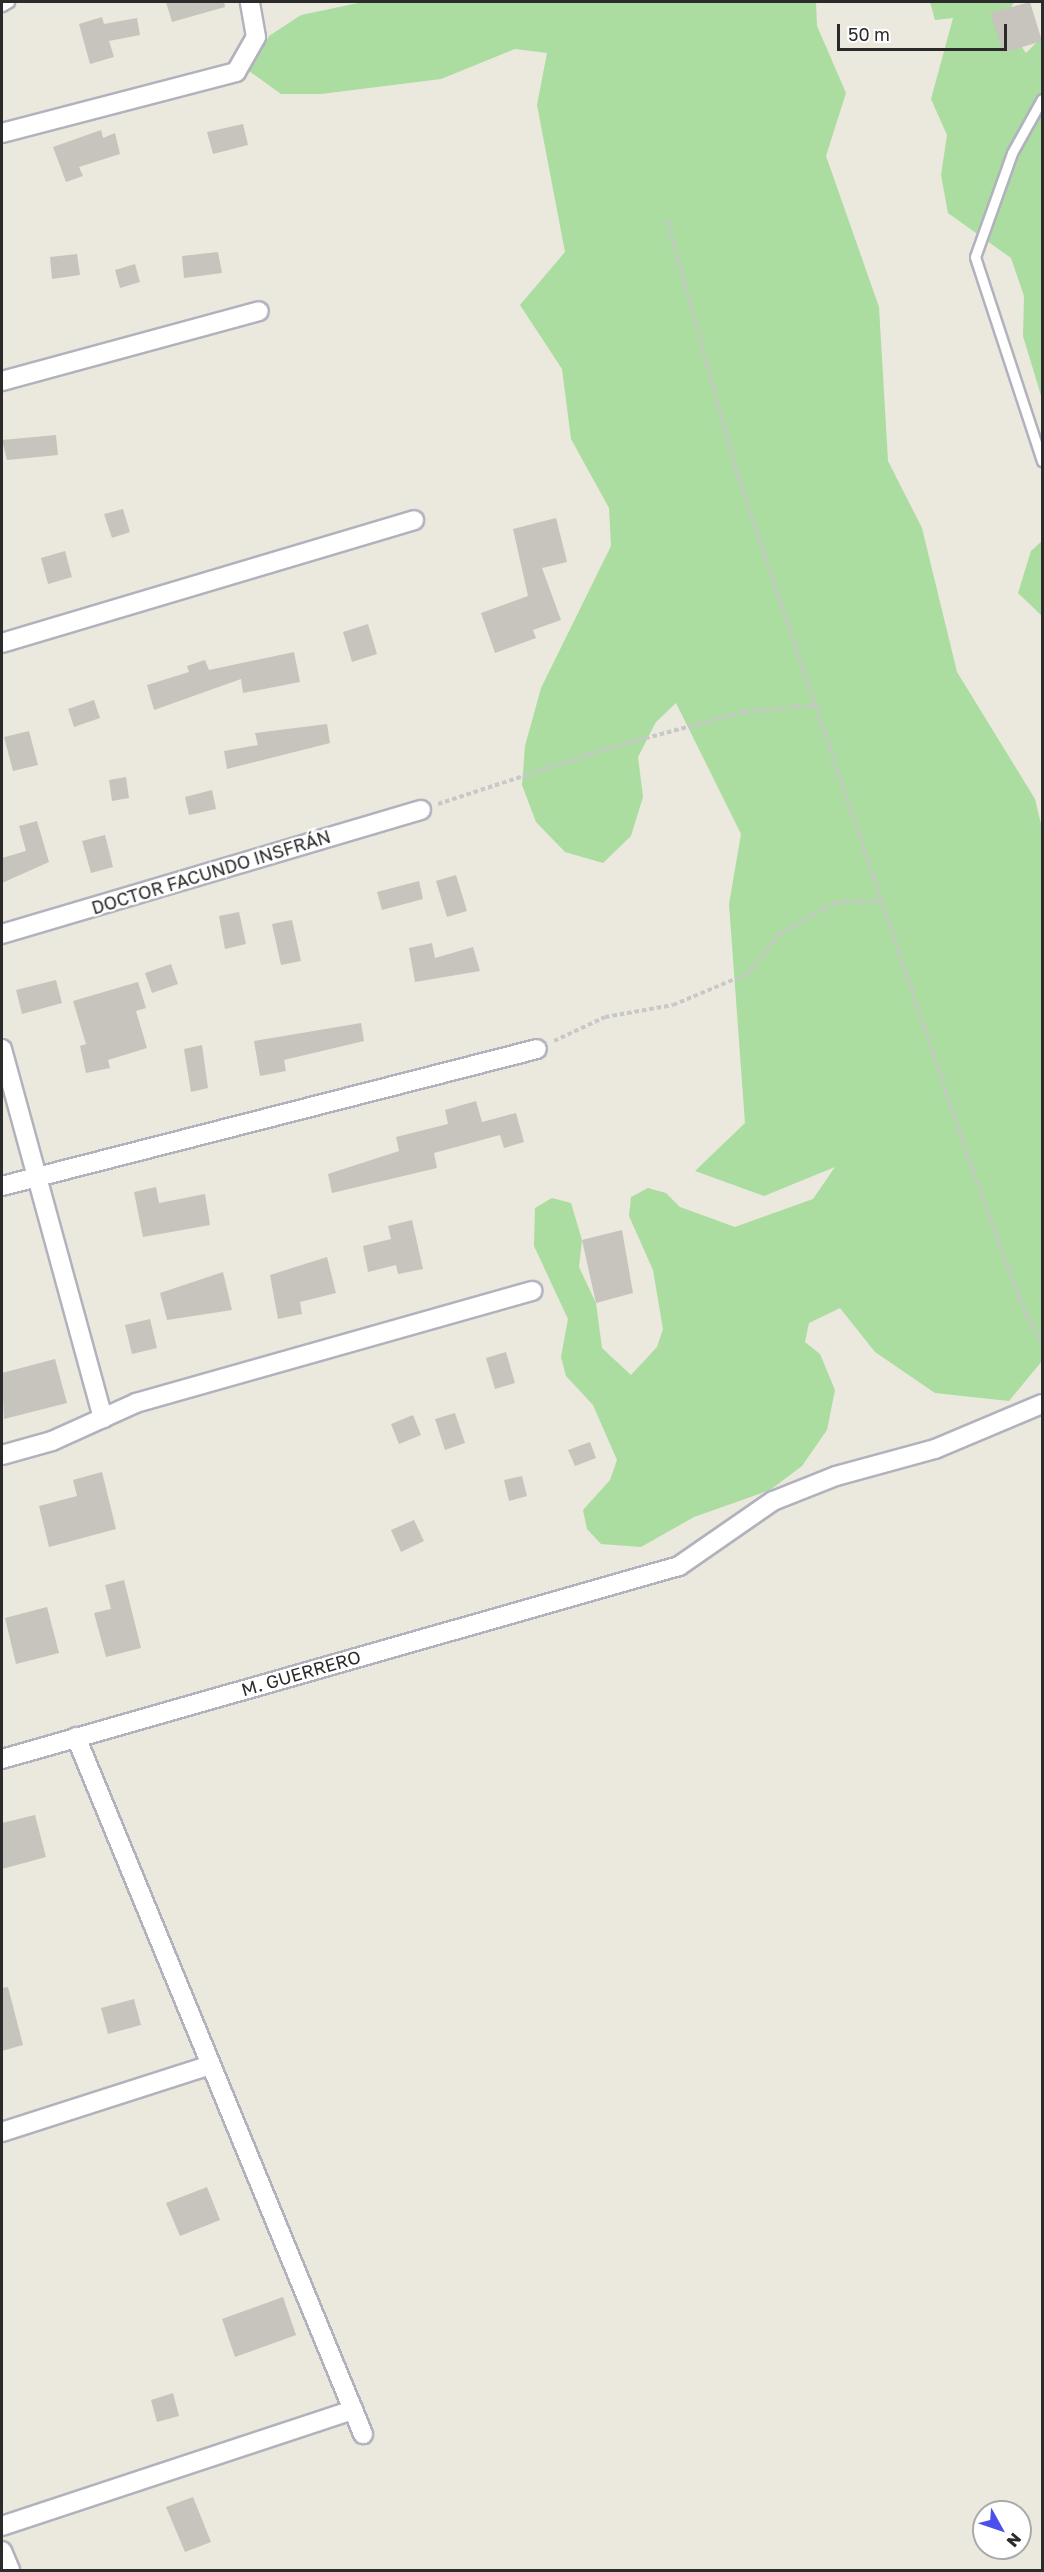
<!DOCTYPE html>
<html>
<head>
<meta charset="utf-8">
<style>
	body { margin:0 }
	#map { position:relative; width:1044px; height:2572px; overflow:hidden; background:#ebe8de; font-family:"Golos Text",sans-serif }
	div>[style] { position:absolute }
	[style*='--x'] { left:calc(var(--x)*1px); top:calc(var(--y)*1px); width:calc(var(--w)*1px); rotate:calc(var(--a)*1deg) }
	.green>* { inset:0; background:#aadd9f }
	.building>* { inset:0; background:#c7c4bd }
	.path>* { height:4px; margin-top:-2px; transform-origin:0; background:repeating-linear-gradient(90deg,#c8c8c8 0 4.5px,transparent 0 7.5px) }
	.roads { filter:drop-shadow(2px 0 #b1b2bd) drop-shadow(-2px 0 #b1b2bd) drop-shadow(0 2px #b1b2bd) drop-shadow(0 -2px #b1b2bd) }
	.service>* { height:9px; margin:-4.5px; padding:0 4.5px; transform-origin:4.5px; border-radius:4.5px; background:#fff }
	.minor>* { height:18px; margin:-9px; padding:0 9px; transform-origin:9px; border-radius:9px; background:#fff }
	span { translate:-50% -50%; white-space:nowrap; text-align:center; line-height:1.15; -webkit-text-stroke:4.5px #fff; paint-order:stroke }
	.street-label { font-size:18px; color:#2b2b2b }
	.frame { position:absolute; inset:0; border:3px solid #2b2b2b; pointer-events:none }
	.north { position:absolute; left:972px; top:2500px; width:60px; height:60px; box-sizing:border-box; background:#fff; border:2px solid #aaa; border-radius:50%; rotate:130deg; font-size:16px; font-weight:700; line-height:24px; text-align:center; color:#2b2b2b }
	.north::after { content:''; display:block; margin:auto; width:21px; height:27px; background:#4c50ea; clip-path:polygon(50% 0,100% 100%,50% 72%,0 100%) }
	.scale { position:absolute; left:837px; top:24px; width:170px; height:27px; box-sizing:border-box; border:3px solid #2b2b2b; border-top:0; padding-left:8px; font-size:18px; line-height:21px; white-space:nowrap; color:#2b2b2b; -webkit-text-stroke:4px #fff; paint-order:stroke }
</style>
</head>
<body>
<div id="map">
	<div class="green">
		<i style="clip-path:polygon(363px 2px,816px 2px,817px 26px,846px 93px,826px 156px,879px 307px,888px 461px,922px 528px,957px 672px,1035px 799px,1042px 828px,1042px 1361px,1009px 1401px,935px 1393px,875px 1352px,840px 1308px,809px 1323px,805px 1342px,820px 1354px,835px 1390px,827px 1430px,802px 1466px,770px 1490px,694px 1517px,641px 1547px,601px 1544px,587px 1529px,583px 1510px,610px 1480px,617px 1460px,593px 1405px,566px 1376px,561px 1357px,568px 1319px,534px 1246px,535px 1208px,552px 1198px,571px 1203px,582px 1240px,579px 1267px,596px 1303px,602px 1348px,631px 1375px,657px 1347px,663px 1329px,653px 1270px,629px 1216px,631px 1197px,648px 1188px,666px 1193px,680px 1207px,735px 1227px,813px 1199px,835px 1167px,764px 1196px,695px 1171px,745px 1123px,729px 904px,741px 834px,676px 703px,656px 722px,638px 757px,643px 797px,631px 836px,603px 863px,565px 852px,536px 822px,522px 785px,525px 746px,541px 688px,611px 546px,609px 508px,571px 439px,562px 369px,520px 305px,565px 252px,537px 105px,547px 53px,515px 49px,441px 79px,321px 94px,281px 94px,249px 71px,269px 36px,301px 15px)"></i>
		<i style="clip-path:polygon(930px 2px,1014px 2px,1004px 21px,1026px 53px,1042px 37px,1042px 399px,1023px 336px,1024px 296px,1011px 258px,948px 213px,941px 175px,947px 135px,931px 99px,953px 18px,935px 20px)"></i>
		<i style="clip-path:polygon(1042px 541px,1042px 616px,1018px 593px,1031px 551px)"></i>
	</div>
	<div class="building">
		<i style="clip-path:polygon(166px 2px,224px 2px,225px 7px,172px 22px)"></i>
		<i style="clip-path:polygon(1030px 2px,1042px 41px,1003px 53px,990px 13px)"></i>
		<i style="clip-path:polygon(102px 17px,104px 24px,137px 18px,140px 35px,109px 41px,114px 57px,90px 64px,79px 24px)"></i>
		<i style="clip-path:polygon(243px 124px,248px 145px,213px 154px,207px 132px)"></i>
		<i style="clip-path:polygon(101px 130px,103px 138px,115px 133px,120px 154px,79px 167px,83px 176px,66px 182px,53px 147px)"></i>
		<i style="clip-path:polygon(218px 252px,222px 273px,184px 278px,182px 256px)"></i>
		<i style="clip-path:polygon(77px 254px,80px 275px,52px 279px,50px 257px)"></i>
		<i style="clip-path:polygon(135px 264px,140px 282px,120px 288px,115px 270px)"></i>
		<i style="clip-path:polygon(56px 435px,58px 455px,7px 460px,2px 440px)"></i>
		<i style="clip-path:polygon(123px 509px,130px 532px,112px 538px,104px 514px)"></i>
		<i style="clip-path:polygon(556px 518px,567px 562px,542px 568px,561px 620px,533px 630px,536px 638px,495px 653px,481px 613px,528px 596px,513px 529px)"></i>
		<i style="clip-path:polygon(65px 551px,72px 577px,48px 584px,41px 558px)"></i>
		<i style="clip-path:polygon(368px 624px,377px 654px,352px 662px,343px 632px)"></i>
		<i style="clip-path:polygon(294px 652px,300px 682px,243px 693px,241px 679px,154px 710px,147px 685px,189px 672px,187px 666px,205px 660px,209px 670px)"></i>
		<i style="clip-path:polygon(94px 700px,100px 718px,74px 727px,68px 709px)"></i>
		<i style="clip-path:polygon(327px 724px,330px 743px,227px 769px,224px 751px,258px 745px,255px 733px)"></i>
		<i style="clip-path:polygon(29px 731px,38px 765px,13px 771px,4px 737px)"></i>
		<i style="clip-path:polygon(126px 777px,129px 798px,112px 801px,109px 780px)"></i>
		<i style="clip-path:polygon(212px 790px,216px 809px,189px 815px,185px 797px)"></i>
		<i style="clip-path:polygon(37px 821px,49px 862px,2px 883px,2px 858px,26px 851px,19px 826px)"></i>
		<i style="clip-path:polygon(105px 835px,113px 867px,91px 873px,82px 841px)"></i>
		<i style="clip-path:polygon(456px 875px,467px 911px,447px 917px,436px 881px)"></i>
		<i style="clip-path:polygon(419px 881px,423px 899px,382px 910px,377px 892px)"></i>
		<i style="clip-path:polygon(239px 912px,246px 944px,225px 949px,219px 916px)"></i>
		<i style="clip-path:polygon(292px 920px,301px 961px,281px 965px,272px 924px)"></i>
		<i style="clip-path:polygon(432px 943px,435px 958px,473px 947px,480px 971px,415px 982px,409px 948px)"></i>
		<i style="clip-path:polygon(171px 964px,178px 984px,152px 993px,145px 973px)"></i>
		<i style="clip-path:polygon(56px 980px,62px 1003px,22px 1014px,16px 990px)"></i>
		<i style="clip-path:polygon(138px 982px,146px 1008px,136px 1011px,147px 1048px,108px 1060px,110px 1068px,86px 1073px,80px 1046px,86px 1044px,73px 1001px)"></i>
		<i style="clip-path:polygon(361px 1023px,364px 1041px,284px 1060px,286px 1071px,260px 1076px,254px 1041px)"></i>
		<i style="clip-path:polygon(202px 1045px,208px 1088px,191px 1092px,184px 1049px)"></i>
		<i style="clip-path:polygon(476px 1101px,482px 1122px,516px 1113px,524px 1142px,504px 1148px,500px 1135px,434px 1153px,437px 1168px,332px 1193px,328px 1174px,399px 1151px,396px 1137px,448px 1124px,445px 1110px)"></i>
		<i style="clip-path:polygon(156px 1187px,159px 1203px,205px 1194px,210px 1225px,143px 1237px,134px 1192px)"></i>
		<i style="clip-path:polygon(412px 1220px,423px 1269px,398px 1274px,396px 1265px,368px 1272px,363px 1246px,391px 1239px,388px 1226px)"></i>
		<i style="clip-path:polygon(622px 1230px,633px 1293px,596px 1303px,582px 1240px)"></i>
		<i style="clip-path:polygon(327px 1257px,336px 1293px,300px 1302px,302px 1314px,278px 1319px,270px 1275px)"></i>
		<i style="clip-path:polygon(223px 1272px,232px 1310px,167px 1320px,160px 1293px)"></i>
		<i style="clip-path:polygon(150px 1319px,157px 1348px,132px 1354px,125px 1325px)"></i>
		<i style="clip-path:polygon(506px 1352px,515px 1383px,495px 1389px,486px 1358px)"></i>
		<i style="clip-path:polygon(55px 1359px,67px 1403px,4px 1419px,2px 1373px)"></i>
		<i style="clip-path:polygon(455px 1413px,465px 1443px,445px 1450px,435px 1419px)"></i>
		<i style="clip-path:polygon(413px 1415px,421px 1435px,399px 1444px,391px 1424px)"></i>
		<i style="clip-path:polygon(590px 1442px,596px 1458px,575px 1466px,568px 1450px)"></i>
		<i style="clip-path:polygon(102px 1472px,116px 1529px,49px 1547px,39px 1506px,77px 1496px,73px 1480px)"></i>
		<i style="clip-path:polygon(522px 1476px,527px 1496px,509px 1501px,504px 1480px)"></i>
		<i style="clip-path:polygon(414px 1520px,424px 1541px,401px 1552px,391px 1530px)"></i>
		<i style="clip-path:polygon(124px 1580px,141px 1648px,106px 1657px,94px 1613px,111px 1609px,105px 1585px)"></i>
		<i style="clip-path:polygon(47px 1607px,59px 1653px,16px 1664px,5px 1618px)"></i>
		<i style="clip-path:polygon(35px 1815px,46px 1857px,2px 1869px,2px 1823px)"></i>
		<i style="clip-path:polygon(8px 1987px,23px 2045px,2px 2051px,2px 1988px)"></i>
		<i style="clip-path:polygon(134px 1999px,141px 2025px,108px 2034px,101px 2008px)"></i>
		<i style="clip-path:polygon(207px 2187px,220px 2220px,180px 2236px,166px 2203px)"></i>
		<i style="clip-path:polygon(283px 2297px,296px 2335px,235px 2357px,222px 2319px)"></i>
		<i style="clip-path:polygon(173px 2393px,179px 2416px,157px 2422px,151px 2400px)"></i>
		<i style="clip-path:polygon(193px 2497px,211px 2542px,185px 2552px,166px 2507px)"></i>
	</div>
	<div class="path">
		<i style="--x:667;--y:219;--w:260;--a:74.6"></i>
		<i style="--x:736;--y:470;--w:735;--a:71.34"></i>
		<i style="--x:971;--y:1166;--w:140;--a:70"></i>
		<i style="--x:1019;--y:1298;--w:51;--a:63.4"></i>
		<i style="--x:438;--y:804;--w:180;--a:-18.1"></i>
		<i style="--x:609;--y:748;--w:139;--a:-15"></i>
		<i style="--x:743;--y:712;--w:74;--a:-5.4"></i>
		<i style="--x:554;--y:1041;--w:56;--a:-25.2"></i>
		<i style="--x:605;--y:1017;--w:69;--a:-10"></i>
		<i style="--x:673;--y:1005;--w:82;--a:-22.8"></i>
		<i style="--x:749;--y:973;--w:49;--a:-52.4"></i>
		<i style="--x:779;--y:934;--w:66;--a:-28.9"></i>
		<i style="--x:837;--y:902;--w:45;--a:-1.3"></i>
	</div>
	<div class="roads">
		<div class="service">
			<i style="--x:2;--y:6;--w:8;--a:-30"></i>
			<i style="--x:1042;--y:99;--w:62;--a:119.1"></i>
			<i style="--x:1012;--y:153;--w:110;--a:109.6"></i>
			<i style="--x:975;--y:257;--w:215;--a:71.8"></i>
		</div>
		<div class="minor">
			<i style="--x:2;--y:133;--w:242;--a:-14.6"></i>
			<i style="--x:236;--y:72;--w:40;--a:-60.3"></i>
			<i style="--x:256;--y:37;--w:36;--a:-100"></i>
			<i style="--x:2;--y:381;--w:266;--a:-15.2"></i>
			<i style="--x:2;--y:643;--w:430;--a:-16.6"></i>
			<i style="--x:2;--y:934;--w:437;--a:-16.5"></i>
			<i style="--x:2;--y:1049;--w:383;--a:74.7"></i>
			<i style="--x:2;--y:1186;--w:552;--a:-14.36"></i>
			<i style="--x:2;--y:1455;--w:52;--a:-15.6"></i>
			<i style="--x:52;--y:1441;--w:92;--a:-24.3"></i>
			<i style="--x:136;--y:1403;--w:412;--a:-15.8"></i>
			<i style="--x:76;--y:1737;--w:754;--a:67.62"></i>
			<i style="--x:2;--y:1759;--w:704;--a:-15.91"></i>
			<i style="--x:679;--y:1566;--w:114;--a:-34.7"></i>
			<i style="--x:773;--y:1501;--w:68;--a:-21.6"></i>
			<i style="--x:836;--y:1476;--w:103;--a:-15.3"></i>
			<i style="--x:935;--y:1449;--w:116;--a:-22.8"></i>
			<i style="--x:2;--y:2132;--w:219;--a:-17.8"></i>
			<i style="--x:2;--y:2526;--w:370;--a:-18.3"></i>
			<i style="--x:2;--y:2551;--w:21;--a:67"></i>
		</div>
	</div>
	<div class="street-label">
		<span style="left:211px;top:872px;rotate:-17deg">DOCTOR FACUNDO INSFRÁN</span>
		<span style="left:301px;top:1673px;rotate:-16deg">M. GUERRERO</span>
	</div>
	<div class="frame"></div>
	<div class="north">N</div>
	<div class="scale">50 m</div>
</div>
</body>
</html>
